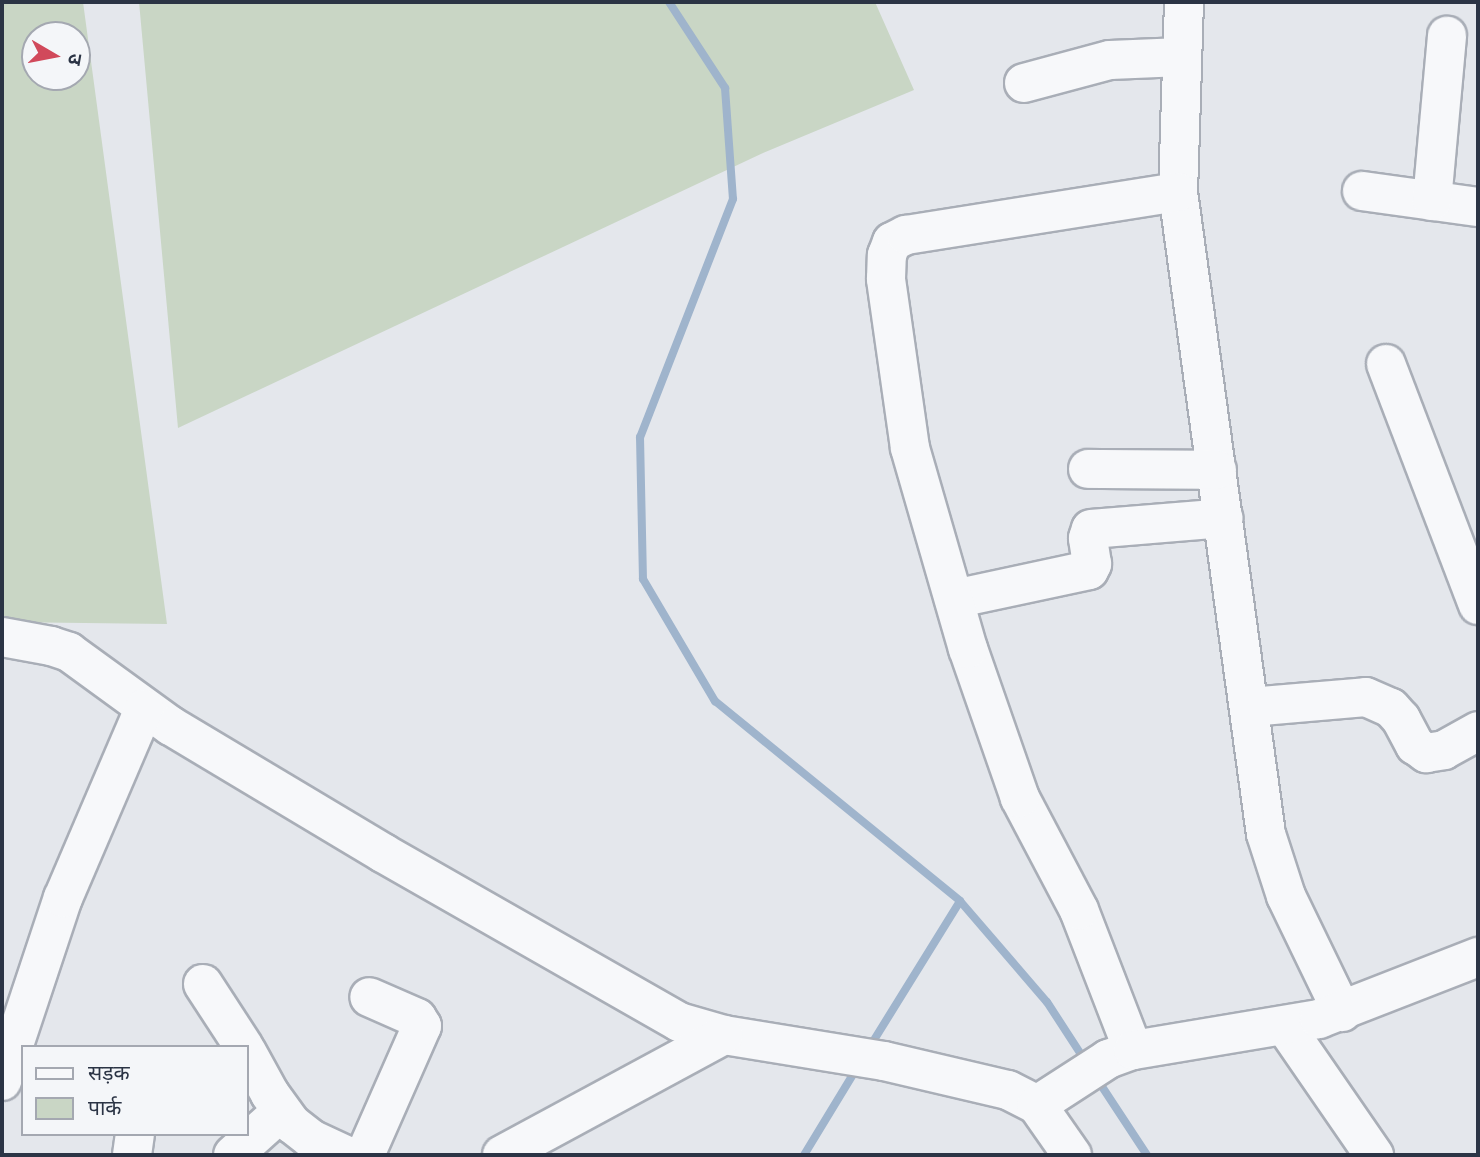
<!DOCTYPE html>
<html>
<head>
<meta charset="utf-8">
<style>
	body { margin:0 }
	#map { position:relative; width:1480px; height:1157px; overflow:hidden; background:#e4e7ec; font-family:"Nunito Sans","Noto Sans Devanagari",sans-serif }
	div>[style] { position:absolute }
	[style*='--x'] { left:calc(var(--x)*1px); top:calc(var(--y)*1px); width:calc(var(--w)*1px); rotate:calc(var(--a)*1deg) }
	.green>* { inset:0; background:#c9d6c5 }
	.stream>* { height:8px; margin:-4px; padding:0 4px; transform-origin:4px; border-radius:4px; background:#9fb4cc }
	.roads { filter:drop-shadow(2px 0 #a9aeb7) drop-shadow(-2px 0 #a9aeb7) drop-shadow(0 2px #a9aeb7) drop-shadow(0 -2px #a9aeb7) }
	.minor>* { height:38px; margin:-19px; padding:0 19px; transform-origin:19px; border-radius:19px; background:#f7f8fa }
	span { translate:-50% -50%; white-space:nowrap; text-align:center; line-height:1.15; -webkit-text-stroke:5px #f4f6f9; paint-order:stroke }
	.frame { position:absolute; inset:0; border:4px solid #2b3445; pointer-events:none }
	.legend { position:absolute; left:21px; top:1045px; width:228px; height:91px; box-sizing:border-box; background:#f4f6f9; border:2px solid #a4a8b1; margin:0; padding:9px 12px; list-style:none; font-size:21px; color:#2b3445 }
	.legend li { display:flex; align-items:center; gap:14px; height:35px }
	.legend b { width:35px; border:2px solid #a4a8b1 }
	.north { position:absolute; left:21px; top:21px; width:70px; height:70px; box-sizing:border-box; background:#f4f6f9; border:2px solid #a4a8b1; border-radius:50%; rotate:100deg; font-size:19px; font-weight:700; line-height:28px; text-align:center; color:#2b3445 }
	.north::after { content:''; display:block; margin:auto; width:24px; height:32px; background:#d1495b; clip-path:polygon(50% 0,100% 100%,50% 72%,0 100%) }
</style>
</head>
<body>
<div id="map">
	<div class="green">
		<i style="clip-path:polygon(evenodd,2px 2px,83px 2px,167px 624px,2px 622px,2px 2px,35px 35px,77px 35px,77px 77px,35px 77px,35px 35px)"></i>
		<i style="clip-path:polygon(139px 2px,875px 2px,914px 90px,763px 153px,178px 428px)"></i>
	</div>
	<div class="stream">
		<i style="--x:669;--y:2;--w:103;--a:56.9"></i>
		<i style="--x:725;--y:88;--w:111;--a:85.9"></i>
		<i style="--x:733;--y:199;--w:256;--a:111.3"></i>
		<i style="--x:640;--y:437;--w:142;--a:88.8"></i>
		<i style="--x:643;--y:579;--w:142;--a:59.5"></i>
		<i style="--x:715;--y:701;--w:316;--a:39.2"></i>
		<i style="--x:960;--y:901;--w:133;--a:49.3"></i>
		<i style="--x:1047;--y:1002;--w:72;--a:57"></i>
		<i style="--x:869;--y:1048;--w:173;--a:-58.2"></i>
		<i style="--x:1097;--y:1079;--w:91;--a:56.7"></i>
		<i style="--x:804;--y:1155;--w:102;--a:-58.7"></i>
	</div>
	<div class="roads">
		<div class="minor">
			<i style="--x:1184;--y:2;--w:190;--a:91.8"></i>
			<i style="--x:1178;--y:192;--w:648;--a:82.2"></i>
			<i style="--x:1266;--y:834;--w:65;--a:72.1"></i>
			<i style="--x:1286;--y:896;--w:129;--a:64.2"></i>
			<i style="--x:1024;--y:83;--w:89;--a:-15"></i>
			<i style="--x:1110;--y:60;--w:72;--a:-2.4"></i>
			<i style="--x:1362;--y:191;--w:117;--a:7.9"></i>
			<i style="--x:1432;--y:201;--w:166;--a:-84.8"></i>
			<i style="--x:1386;--y:364;--w:258;--a:69.1"></i>
			<i style="--x:1088;--y:469;--w:129;--a:0.4"></i>
			<i style="--x:954;--y:599;--w:138;--a:-12.1"></i>
			<i style="--x:1089;--y:570;--w:7;--a:-63"></i>
			<i style="--x:1092;--y:564;--w:26;--a:-99"></i>
			<i style="--x:1088;--y:538;--w:9;--a:-72"></i>
			<i style="--x:1091;--y:529;--w:133;--a:-4.7"></i>
			<i style="--x:2;--y:637;--w:50;--a:10.4"></i>
			<i style="--x:51;--y:646;--w:19;--a:18"></i>
			<i style="--x:69;--y:652;--w:126;--a:36"></i>
			<i style="--x:171;--y:726;--w:247;--a:30.9"></i>
			<i style="--x:383;--y:853;--w:341;--a:29.7"></i>
			<i style="--x:679;--y:1022;--w:47;--a:16.1"></i>
			<i style="--x:724;--y:1035;--w:162;--a:9.2"></i>
			<i style="--x:884;--y:1061;--w:127;--a:13.2"></i>
			<i style="--x:1008;--y:1090;--w:33;--a:27"></i>
			<i style="--x:1037;--y:1105;--w:61;--a:55"></i>
			<i style="--x:1250;--y:707;--w:116;--a:-4.9"></i>
			<i style="--x:1366;--y:697;--w:27;--a:24"></i>
			<i style="--x:1391;--y:708;--w:15;--a:48"></i>
			<i style="--x:1401;--y:719;--w:30;--a:62"></i>
			<i style="--x:1415;--y:745;--w:14;--a:36"></i>
			<i style="--x:1426;--y:753;--w:18;--a:-9"></i>
			<i style="--x:1444;--y:750;--w:39;--a:-29"></i>
			<i style="--x:203;--y:984;--w:75;--a:56.9"></i>
			<i style="--x:1285;--y:1026;--w:157;--a:55.4"></i>
			<i style="--x:1133;--y:1050;--w:150;--a:-111.1"></i>
			<i style="--x:1079;--y:910;--w:127;--a:-117.8"></i>
			<i style="--x:1020;--y:798;--w:158;--a:-109.2"></i>
			<i style="--x:968;--y:649;--w:209;--a:-106.1"></i>
			<i style="--x:910;--y:448;--w:171;--a:-98.1"></i>
			<i style="--x:886;--y:279;--w:24;--a:-88"></i>
			<i style="--x:887;--y:255;--w:14;--a:-69"></i>
			<i style="--x:892;--y:242;--w:16;--a:-27"></i>
			<i style="--x:906;--y:235;--w:275;--a:-9"></i>
			<i style="--x:247;--y:1052;--w:48;--a:61.3"></i>
			<i style="--x:270;--y:1094;--w:37;--a:54"></i>
			<i style="--x:292;--y:1124;--w:24;--a:38"></i>
			<i style="--x:311;--y:1139;--w:38;--a:25"></i>
			<i style="--x:2;--y:1081;--w:193;--a:-71.6"></i>
			<i style="--x:63;--y:898;--w:206;--a:-66.8"></i>
			<i style="--x:1037;--y:1105;--w:85;--a:-32.9"></i>
			<i style="--x:1108;--y:1059;--w:27;--a:-20"></i>
			<i style="--x:1133;--y:1050;--w:189;--a:-9.5"></i>
			<i style="--x:1319;--y:1019;--w:171;--a:-21.3"></i>
			<i style="--x:132;--y:1155;--w:21;--a:-82"></i>
			<i style="--x:233;--y:1155;--w:64;--a:-41.9"></i>
			<i style="--x:365;--y:1155;--w:141;--a:-66.2"></i>
			<i style="--x:422;--y:1026;--w:9;--a:-122"></i>
			<i style="--x:417;--y:1018;--w:52;--a:-156.4"></i>
			<i style="--x:502;--y:1155;--w:252;--a:-28.4"></i>
		</div>
	</div>
	<div class="frame"></div>
	<ul class="legend">
	<li><b style="height:9px;background:#f7f8fa"></b>सड़क</li>
	<li><b style="height:19px;background:#c9d6c5"></b>पार्क</li>
	</ul>
	<div class="north">उ</div>
</div>
</body>
</html>
